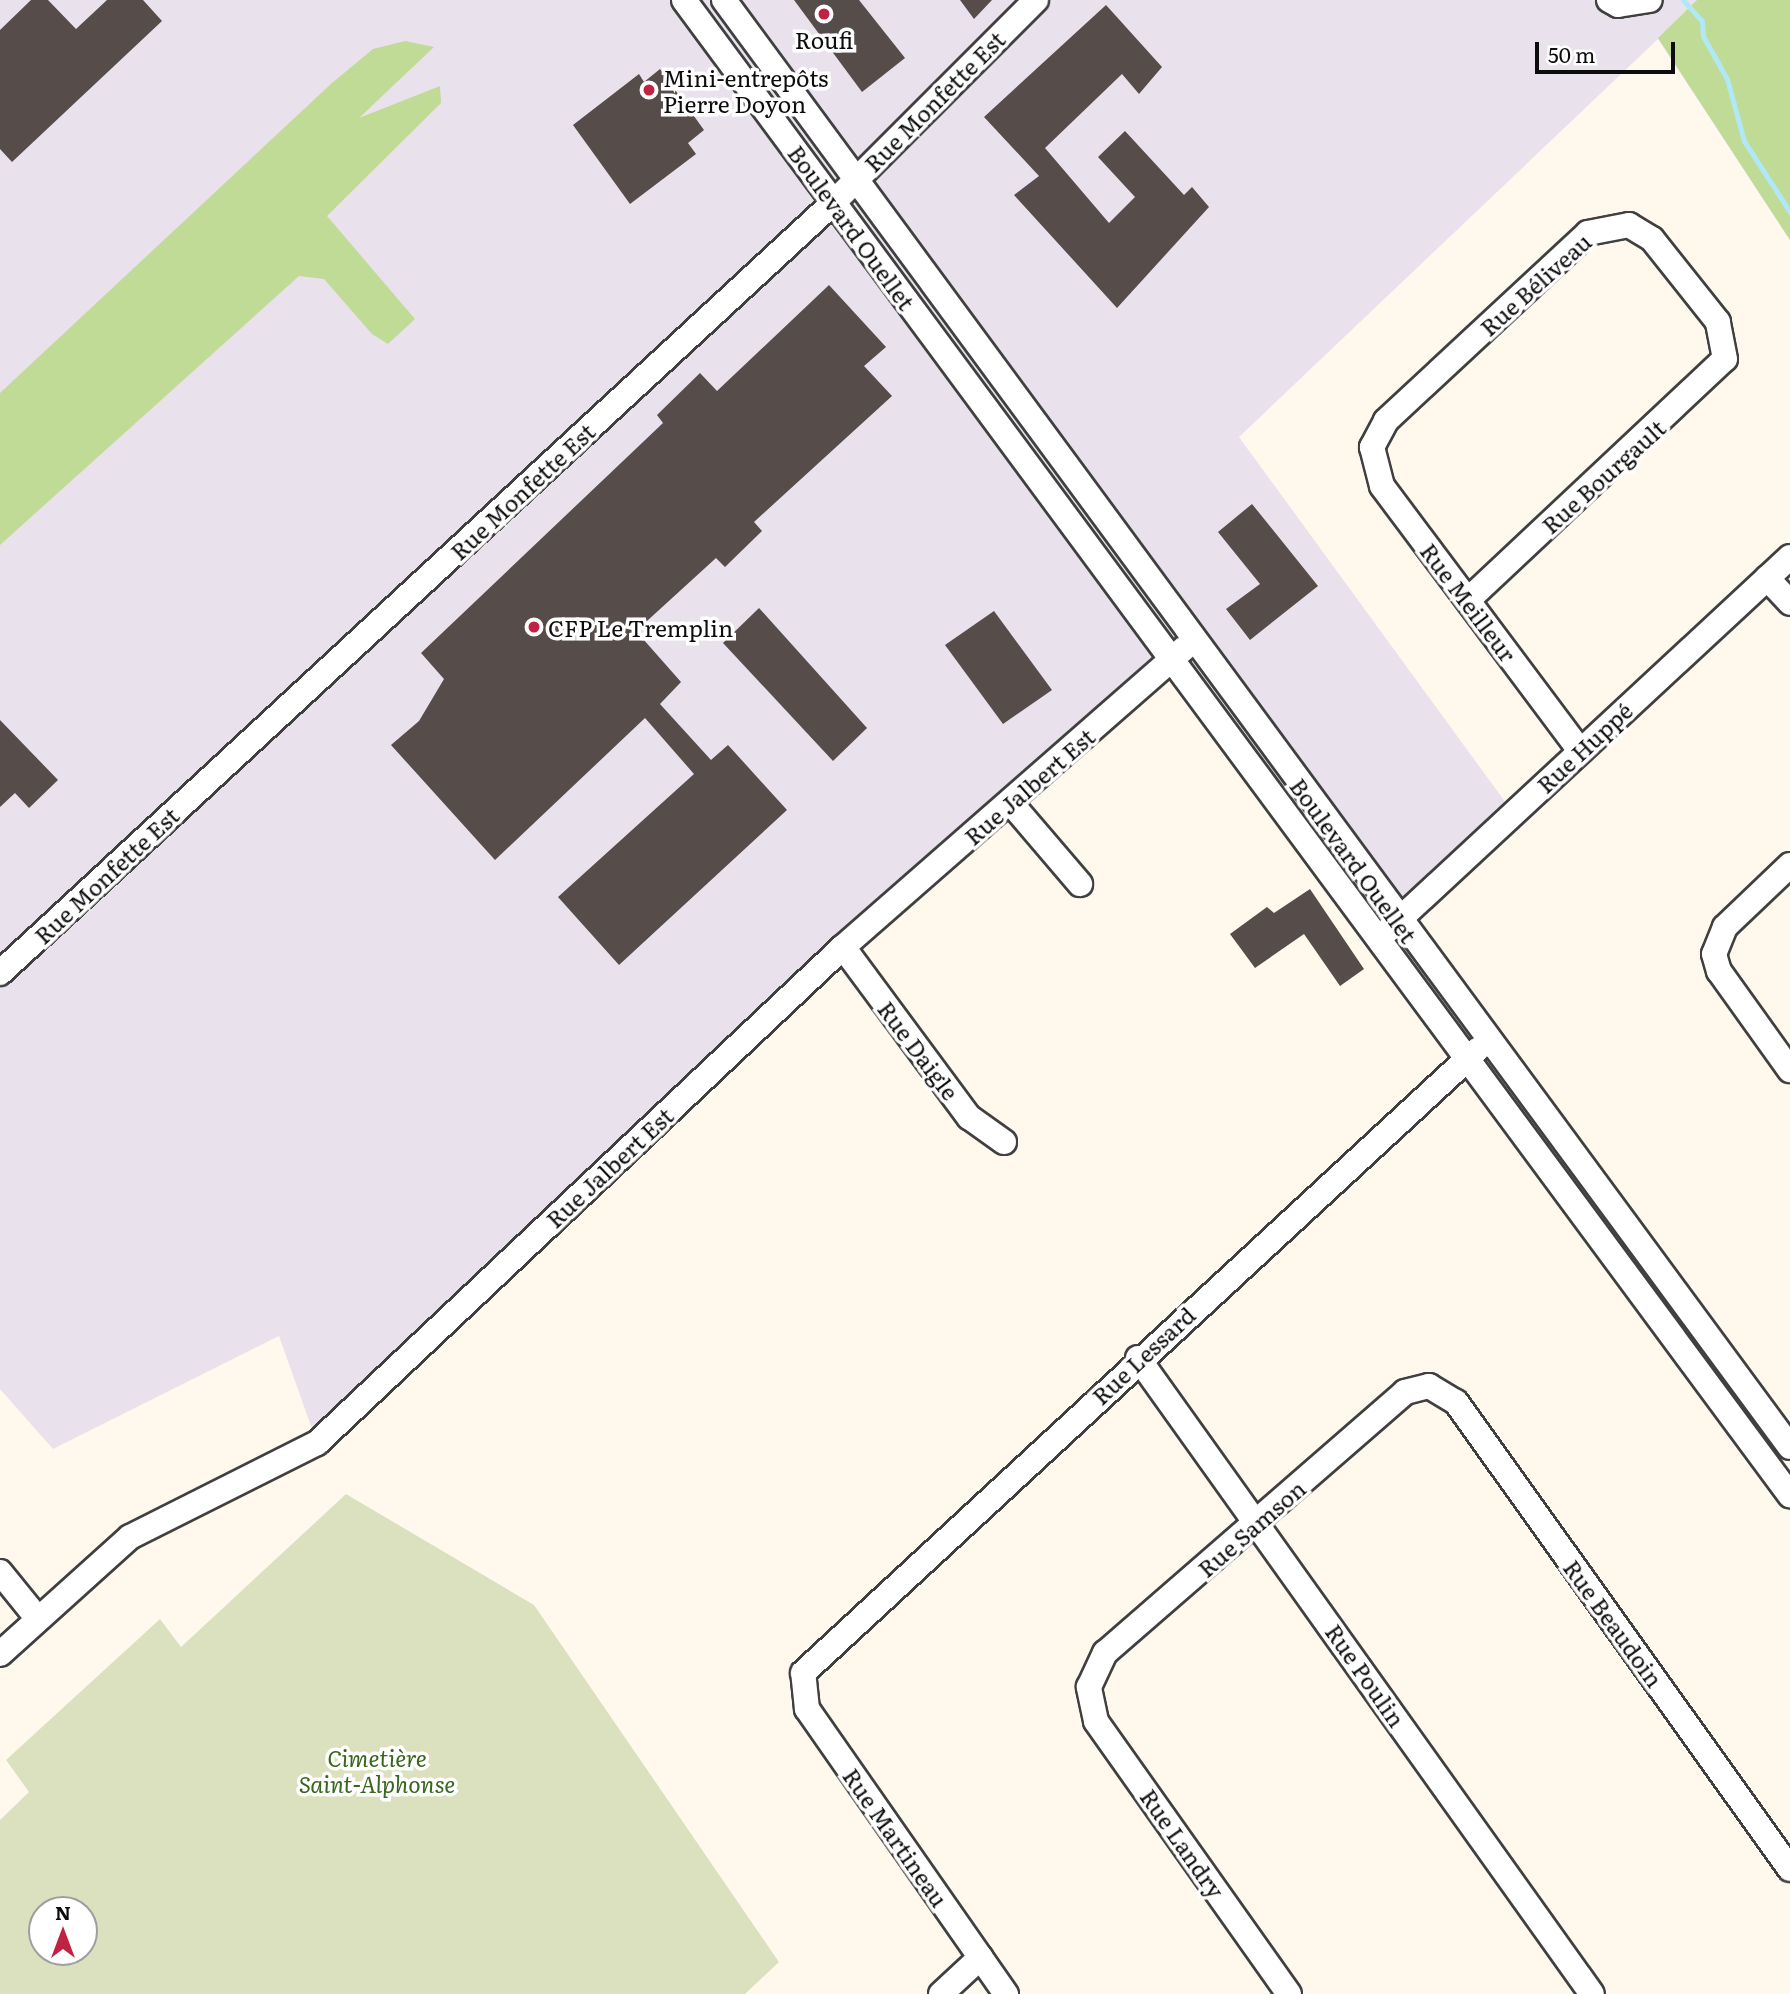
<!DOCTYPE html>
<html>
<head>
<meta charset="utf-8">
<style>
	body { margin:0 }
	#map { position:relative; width:1790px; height:1994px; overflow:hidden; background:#fff9ed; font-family:Literata,serif }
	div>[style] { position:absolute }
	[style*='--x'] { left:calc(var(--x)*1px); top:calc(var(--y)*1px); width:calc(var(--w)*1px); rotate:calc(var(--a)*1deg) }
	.industrial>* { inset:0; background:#e9e1ec }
	.forest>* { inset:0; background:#c0db95 }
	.cemetery>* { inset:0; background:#dbe1be }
	.stream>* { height:5px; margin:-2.5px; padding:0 2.5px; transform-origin:2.5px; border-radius:2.5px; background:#b1e8f8 }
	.building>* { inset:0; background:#564c49 }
	.roads { filter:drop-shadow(2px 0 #404040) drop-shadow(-2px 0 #404040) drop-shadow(0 2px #404040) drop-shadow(0 -2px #404040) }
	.minor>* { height:24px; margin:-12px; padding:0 12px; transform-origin:12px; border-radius:12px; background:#fff }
	.dots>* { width:19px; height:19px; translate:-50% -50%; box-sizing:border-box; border:4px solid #fff; border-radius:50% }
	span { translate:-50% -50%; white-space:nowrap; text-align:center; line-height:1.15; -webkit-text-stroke:7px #fff; paint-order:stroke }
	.poi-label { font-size:23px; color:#0d0d0d }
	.left { translate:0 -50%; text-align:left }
	.street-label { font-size:23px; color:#0d0d0d }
	.park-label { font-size:23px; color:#37661c; font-style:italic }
	.north { position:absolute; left:28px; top:1896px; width:70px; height:70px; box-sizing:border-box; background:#fff; border:2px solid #9e9e9e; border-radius:50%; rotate:0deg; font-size:19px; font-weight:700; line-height:28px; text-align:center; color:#0d0d0d }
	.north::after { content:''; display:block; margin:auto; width:24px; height:32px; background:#c02242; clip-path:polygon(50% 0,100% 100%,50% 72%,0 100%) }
	.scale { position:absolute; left:1535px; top:42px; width:140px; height:32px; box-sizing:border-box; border:4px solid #0d0d0d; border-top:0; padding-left:9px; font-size:21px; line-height:24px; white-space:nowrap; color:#0d0d0d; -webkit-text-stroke:5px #fff; paint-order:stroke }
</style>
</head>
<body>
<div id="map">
	<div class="industrial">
		<i style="clip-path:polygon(0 0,1790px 0,1790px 240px,1658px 39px,1239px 437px,1514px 814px,1379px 939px,1172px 661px,317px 1443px,279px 1336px,53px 1449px,0 1389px)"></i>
	</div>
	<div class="forest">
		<i style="clip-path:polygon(1697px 0,1790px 0,1790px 240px,1658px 38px)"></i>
		<i style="clip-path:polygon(405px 41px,434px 47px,359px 118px,440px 86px,441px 103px,327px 216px,415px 319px,388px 344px,372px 334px,324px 279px,299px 276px,0 545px,0 393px,332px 83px,373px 49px)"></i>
	</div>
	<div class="cemetery">
		<i style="clip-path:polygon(evenodd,346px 1494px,534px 1605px,779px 1962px,745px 1994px,0 1994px,0 1820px,29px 1792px,6px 1760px,160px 1619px,181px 1647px,346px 1494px,42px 1910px,84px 1910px,84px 1952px,42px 1952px,42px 1910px)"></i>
	</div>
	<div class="stream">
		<i style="--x:1683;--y:0;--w:28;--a:48"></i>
		<i style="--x:1702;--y:21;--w:15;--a:86"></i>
		<i style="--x:1703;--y:36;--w:49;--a:60.8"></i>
		<i style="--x:1727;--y:79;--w:64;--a:74.7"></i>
		<i style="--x:1744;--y:141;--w:85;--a:57.1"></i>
	</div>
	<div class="building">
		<i style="clip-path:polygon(31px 0,48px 0,76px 29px,107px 0,143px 0,162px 21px,12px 162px,0 149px,0 30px)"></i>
		<i style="clip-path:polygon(794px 0,859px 0,905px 58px,862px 92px)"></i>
		<i style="clip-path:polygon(960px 0,992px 0,974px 19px)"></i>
		<i style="clip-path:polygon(1106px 5px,1162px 67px,1139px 94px,1122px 74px,1045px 148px,1109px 223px,1135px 197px,1098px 157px,1125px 131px,1184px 195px,1192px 187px,1209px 207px,1117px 308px,1014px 195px,1039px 176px,984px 117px)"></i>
		<i style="clip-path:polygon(660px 69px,704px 130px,688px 143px,696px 154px,630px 204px,573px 125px,639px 74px,644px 82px)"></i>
		<i style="clip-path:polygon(829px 285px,886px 347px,864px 366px,892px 396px,754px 522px,762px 531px,725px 567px,716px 558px,636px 631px,681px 682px,660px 704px,711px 760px,728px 745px,787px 810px,619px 965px,558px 897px,694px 774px,645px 718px,495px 860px,391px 745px,419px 721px,444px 679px,421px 653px,663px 423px,657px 415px,700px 373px,717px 391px)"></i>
		<i style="clip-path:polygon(1252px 504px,1318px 586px,1250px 640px,1226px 609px,1260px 584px,1218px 532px)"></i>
		<i style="clip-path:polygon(759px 608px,867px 728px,833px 761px,723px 643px)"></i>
		<i style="clip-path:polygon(994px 611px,1052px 690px,1003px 724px,945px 645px)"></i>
		<i style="clip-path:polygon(0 720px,58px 780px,29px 808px,15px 793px,0 807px)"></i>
		<i style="clip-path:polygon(1310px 889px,1364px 969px,1340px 986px,1304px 934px,1255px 968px,1230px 934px,1267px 907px,1274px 913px)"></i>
	</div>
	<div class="roads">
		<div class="minor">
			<i style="--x:684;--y:0;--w:1860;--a:53.51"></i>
			<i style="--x:724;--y:0;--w:1797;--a:53.62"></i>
			<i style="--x:1609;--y:0;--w:10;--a:29"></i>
			<i style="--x:1618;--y:5;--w:32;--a:-9"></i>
			<i style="--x:1767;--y:578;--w:34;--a:47"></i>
			<i style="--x:1468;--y:600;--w:352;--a:-43.2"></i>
			<i style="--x:1725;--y:359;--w:38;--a:-101"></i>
			<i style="--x:1718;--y:322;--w:106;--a:-128.5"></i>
			<i style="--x:1652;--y:239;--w:27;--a:-149"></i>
			<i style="--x:1629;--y:225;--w:42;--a:169"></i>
			<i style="--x:1588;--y:233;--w:276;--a:137.1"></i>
			<i style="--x:1386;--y:421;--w:30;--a:118"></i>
			<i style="--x:1372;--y:447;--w:40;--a:75.6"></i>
			<i style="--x:1382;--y:486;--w:331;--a:53.2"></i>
			<i style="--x:1010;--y:802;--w:108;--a:49.5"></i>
			<i style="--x:1790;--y:865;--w:90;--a:136.4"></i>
			<i style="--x:1725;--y:927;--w:29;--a:112"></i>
			<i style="--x:1714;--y:954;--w:18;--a:74"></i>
			<i style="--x:1719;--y:971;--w:122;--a:54.4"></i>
			<i style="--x:1387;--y:931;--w:550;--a:-42.86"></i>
			<i style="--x:843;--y:947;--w:212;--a:53.5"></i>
			<i style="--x:969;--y:1117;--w:43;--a:35.5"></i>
			<i style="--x:0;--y:973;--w:1134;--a:-42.75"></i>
			<i style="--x:833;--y:203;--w:287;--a:-45"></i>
			<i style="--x:1138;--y:1358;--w:781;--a:54.48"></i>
			<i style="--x:0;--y:1572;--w:60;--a:51"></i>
			<i style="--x:0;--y:1654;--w:175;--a:-42"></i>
			<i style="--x:130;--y:1537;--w:209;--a:-26.7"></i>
			<i style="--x:317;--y:1443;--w:723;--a:-43.32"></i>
			<i style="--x:843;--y:947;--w:453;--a:-41.2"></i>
			<i style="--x:941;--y:1994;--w:54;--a:-42.8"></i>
			<i style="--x:1006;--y:1994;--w:348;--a:-124.9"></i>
			<i style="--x:807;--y:1709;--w:36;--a:-96"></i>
			<i style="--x:803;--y:1673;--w:918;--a:-42.75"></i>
			<i style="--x:1289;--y:1994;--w:334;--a:-125.3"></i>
			<i style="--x:1096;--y:1721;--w:35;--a:-102"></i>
			<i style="--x:1089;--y:1687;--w:38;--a:-65"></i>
			<i style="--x:1105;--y:1653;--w:398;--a:-41"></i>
			<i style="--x:1405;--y:1392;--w:25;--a:-14"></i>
			<i style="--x:1429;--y:1386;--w:31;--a:31"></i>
			<i style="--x:1456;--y:1402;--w:574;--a:54.43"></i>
		</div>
	</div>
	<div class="dots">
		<i style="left:824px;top:14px;background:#c02242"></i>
		<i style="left:649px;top:90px;background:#c02242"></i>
		<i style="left:534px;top:627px;background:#c02242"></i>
	</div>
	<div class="poi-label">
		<span style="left:824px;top:39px">Roufi</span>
		<span class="left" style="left:663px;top:90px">Mini-entrepôts<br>Pierre Doyon</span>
		<span class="left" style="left:548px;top:627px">CFP Le Tremplin</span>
	</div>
	<div class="street-label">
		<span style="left:934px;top:101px;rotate:-45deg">Rue Monfette Est</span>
		<span style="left:852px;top:227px;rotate:54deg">Boulevard Ouellet</span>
		<span style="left:1535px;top:284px;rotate:-42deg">Rue Béliveau</span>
		<span style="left:1603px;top:476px;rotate:-42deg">Rue Bourgault</span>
		<span style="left:522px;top:491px;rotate:-43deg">Rue Monfette Est</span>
		<span style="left:1469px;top:602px;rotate:53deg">Rue Meilleur</span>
		<span style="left:1584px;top:747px;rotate:-43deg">Rue Huppé</span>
		<span style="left:1029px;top:786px;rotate:-41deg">Rue Jalbert Est</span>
		<span style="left:1354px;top:860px;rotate:54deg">Boulevard Ouellet</span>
		<span style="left:106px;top:875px;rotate:-43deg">Rue Monfette Est</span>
		<span style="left:919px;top:1050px;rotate:53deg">Rue Daigle</span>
		<span style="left:609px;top:1167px;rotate:-43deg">Rue Jalbert Est</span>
		<span style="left:1143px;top:1355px;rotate:-43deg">Rue Lessard</span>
		<span style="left:1251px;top:1528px;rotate:-41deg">Rue Samson</span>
		<span style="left:1614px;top:1623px;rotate:54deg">Rue Beaudoin</span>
		<span style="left:1366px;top:1675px;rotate:55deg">Rue Poulin</span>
		<span style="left:896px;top:1837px;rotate:55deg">Rue Martineau</span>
		<span style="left:1183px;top:1843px;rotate:55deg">Rue Landry</span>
	</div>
	<div class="park-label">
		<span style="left:377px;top:1770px">Cimetière<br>Saint-Alphonse</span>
	</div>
	<div class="north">N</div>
	<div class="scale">50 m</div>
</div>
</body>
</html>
